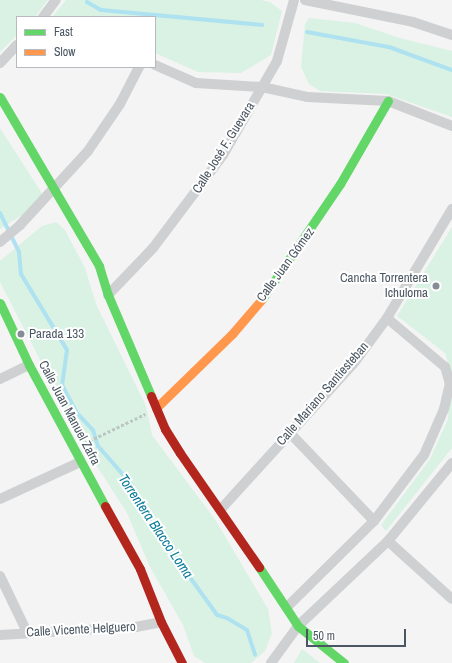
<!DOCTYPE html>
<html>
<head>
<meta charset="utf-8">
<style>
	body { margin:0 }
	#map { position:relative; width:452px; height:663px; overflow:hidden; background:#f4f4f4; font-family:"Archivo Narrow",sans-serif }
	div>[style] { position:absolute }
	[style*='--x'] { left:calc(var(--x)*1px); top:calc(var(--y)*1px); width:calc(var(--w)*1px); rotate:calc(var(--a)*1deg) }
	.green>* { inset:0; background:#d9f2e3 }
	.stream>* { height:4px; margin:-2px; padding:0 2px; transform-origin:2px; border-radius:2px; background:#aee2f0 }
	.path>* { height:2.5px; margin-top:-1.25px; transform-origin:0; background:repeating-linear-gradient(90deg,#bcc7c4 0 3px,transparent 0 5px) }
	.street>* { height:10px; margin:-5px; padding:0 5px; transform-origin:5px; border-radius:5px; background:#ced0d2 }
	.fast>* { height:9px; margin:-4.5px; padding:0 4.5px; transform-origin:4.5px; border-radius:4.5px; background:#63d668 }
	.slow>* { height:9px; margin:-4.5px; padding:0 4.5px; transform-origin:4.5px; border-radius:4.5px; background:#ff974d }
	.jam>* { height:9px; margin:-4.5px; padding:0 4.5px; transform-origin:4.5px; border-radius:4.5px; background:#b3261e }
	.dots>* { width:11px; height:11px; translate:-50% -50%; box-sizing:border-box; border:2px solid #fff; border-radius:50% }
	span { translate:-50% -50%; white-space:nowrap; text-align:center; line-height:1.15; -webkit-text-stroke:4px #fff; paint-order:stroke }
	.street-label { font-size:13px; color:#4a5661 }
	.poi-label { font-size:13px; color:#4a5661 }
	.right { translate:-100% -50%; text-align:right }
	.left { translate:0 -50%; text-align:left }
	.water-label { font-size:14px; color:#0c7c9b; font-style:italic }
	.legend { position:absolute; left:16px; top:16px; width:140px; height:52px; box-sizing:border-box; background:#fff; border:1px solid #b7bbc0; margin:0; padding:5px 7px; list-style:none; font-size:12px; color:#4a5661 }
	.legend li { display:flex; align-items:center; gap:8px; height:20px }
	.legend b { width:20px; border:1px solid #b7bbc0 }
	.scale { position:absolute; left:306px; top:629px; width:100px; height:18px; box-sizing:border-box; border:2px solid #4a5661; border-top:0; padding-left:5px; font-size:12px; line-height:14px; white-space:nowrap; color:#4a5661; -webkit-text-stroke:3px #fff; paint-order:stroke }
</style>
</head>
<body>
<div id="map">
	<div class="green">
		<i style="clip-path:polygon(0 0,48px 0,35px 17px,17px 17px,17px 35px,0 52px)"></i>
		<i style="clip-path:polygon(66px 0,261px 0,270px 2px,282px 11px,271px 55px,241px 73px,198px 72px,155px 53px,155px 17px,52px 17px)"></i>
		<i style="clip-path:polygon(309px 18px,355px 23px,400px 38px,452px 51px,452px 117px,386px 94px,320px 91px,309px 84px,301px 67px,305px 24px)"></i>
		<i style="clip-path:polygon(0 128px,43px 195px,24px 214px,0 229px)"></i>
		<i style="clip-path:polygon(56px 222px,65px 230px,85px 268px,96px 304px,146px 406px,152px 435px,216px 521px,268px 609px,272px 633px,265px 651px,251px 663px,205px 663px,194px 656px,183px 625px,150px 567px,127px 513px,86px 449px,0 282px,0 261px,42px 226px)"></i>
		<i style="clip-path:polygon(452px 227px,452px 448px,386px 531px,381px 525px,430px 459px,448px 419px,452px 375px,445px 353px,397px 316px)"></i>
		<i style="clip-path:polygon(302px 649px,320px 663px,294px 663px)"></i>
	</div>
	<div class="stream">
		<i style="--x:87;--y:2;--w:16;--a:30"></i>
		<i style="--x:101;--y:10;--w:162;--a:5.3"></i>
		<i style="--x:307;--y:32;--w:83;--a:10.4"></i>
		<i style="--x:389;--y:47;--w:67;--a:20.1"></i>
		<i style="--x:0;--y:213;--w:43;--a:64"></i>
		<i style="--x:19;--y:252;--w:22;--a:85"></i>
		<i style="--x:21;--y:274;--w:89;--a:58.8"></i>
		<i style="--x:67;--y:350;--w:35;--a:98"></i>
		<i style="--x:62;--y:385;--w:32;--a:62"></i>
		<i style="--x:77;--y:413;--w:23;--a:47"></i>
		<i style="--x:93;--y:430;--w:17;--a:73"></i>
		<i style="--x:98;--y:446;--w:52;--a:48.9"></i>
		<i style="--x:132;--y:485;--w:33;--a:67"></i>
		<i style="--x:145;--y:515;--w:123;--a:54.2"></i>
		<i style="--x:217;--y:615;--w:10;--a:17"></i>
		<i style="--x:227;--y:618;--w:23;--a:31"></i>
		<i style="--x:247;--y:630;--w:26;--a:72"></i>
	</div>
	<div class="path">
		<i style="--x:85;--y:443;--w:67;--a:-25.8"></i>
	</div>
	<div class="street">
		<i style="--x:305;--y:0;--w:110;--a:11.5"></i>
		<i style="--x:413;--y:22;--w:41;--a:18.4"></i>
		<i style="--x:43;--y:17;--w:21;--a:-53"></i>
		<i style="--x:0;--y:63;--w:25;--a:-47"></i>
		<i style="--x:155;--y:65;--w:45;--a:23.7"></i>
		<i style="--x:196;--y:83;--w:66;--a:3.5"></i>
		<i style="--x:262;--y:87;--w:46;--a:12.5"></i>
		<i style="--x:307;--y:97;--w:81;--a:2.8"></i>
		<i style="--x:388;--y:101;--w:69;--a:21.3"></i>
		<i style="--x:0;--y:242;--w:26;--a:-40"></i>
		<i style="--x:20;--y:225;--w:100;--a:-47.4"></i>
		<i style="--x:88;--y:151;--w:57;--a:-55.8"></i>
		<i style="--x:120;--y:104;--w:42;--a:-62.8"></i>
		<i style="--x:108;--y:295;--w:65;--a:-46.2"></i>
		<i style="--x:153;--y:248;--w:116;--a:-53"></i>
		<i style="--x:223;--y:155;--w:108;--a:-60.1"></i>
		<i style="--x:277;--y:61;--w:63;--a:-74.4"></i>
		<i style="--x:0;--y:379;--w:32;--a:-26"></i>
		<i style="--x:289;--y:432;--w:123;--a:46.3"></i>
		<i style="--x:0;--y:499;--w:88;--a:-24.8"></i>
		<i style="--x:221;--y:509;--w:197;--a:-47.7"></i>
		<i style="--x:354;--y:363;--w:56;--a:-53.7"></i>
		<i style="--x:387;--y:318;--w:127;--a:-59.2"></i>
		<i style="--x:388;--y:541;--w:86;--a:42.2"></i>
		<i style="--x:0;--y:576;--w:62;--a:64.3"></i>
		<i style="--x:287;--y:607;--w:122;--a:-44.7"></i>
		<i style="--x:374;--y:521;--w:83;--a:-52.9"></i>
		<i style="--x:424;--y:455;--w:50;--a:-66.5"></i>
		<i style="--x:444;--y:409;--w:26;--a:-77"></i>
		<i style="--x:450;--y:384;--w:18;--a:-106"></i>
		<i style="--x:445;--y:367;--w:76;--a:-139.8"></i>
		<i style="--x:0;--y:635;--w:136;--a:-3.4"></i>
		<i style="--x:136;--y:627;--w:25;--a:-11"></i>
		<i style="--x:271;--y:663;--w:46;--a:-53.9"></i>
		<i style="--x:298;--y:626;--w:124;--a:-43.4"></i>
		<i style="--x:388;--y:541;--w:101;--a:-50.6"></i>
	</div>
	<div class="fast">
		<i style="--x:0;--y:97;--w:196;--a:59.6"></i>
		<i style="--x:99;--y:266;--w:30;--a:73"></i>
		<i style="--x:108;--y:295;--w:110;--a:66.9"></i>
		<i style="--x:262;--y:299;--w:139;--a:-55.9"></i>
		<i style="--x:340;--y:184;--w:96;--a:-60"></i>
		<i style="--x:0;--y:303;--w:68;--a:64.9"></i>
		<i style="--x:29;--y:365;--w:160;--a:61.7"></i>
		<i style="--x:259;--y:567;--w:71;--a:56.5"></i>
		<i style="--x:298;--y:626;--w:59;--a:38.8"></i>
	</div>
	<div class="slow">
		<i style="--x:156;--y:408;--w:106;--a:-44.2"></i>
		<i style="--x:232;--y:334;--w:46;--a:-49.4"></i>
	</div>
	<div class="jam">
		<i style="--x:151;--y:396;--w:36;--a:67"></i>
		<i style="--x:165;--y:429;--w:28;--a:58"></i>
		<i style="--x:180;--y:453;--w:139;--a:55.3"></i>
		<i style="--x:105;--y:506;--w:72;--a:60.9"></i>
		<i style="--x:140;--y:569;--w:57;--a:68.4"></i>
		<i style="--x:161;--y:622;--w:46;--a:62.9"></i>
	</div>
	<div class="dots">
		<i style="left:436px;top:286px;background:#868d94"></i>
		<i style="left:21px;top:334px;background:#868d94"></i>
	</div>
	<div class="street-label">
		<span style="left:224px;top:148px;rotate:-58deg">Calle José F. Guevara</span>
		<span style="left:286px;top:265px;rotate:-54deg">Calle Juan Gómez</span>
		<span style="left:323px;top:394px;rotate:-49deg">Calle Mariano Santiesteban</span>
		<span style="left:69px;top:413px;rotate:62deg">Calle Juan Manuel Zafra</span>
		<span style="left:81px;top:630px;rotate:-3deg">Calle Vicente Helguero</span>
	</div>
	<div class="poi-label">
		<span class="right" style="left:428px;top:286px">Cancha Torrentera<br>Ichuloma</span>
		<span class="left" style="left:29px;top:334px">Parada 133</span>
	</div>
	<div class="water-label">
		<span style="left:156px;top:526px;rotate:56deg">Torrentera Blacco Loma</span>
	</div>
	<ul class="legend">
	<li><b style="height:5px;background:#63d668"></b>Fast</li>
	<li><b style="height:5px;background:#ff974d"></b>Slow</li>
	</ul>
	<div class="scale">50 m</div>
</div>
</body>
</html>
